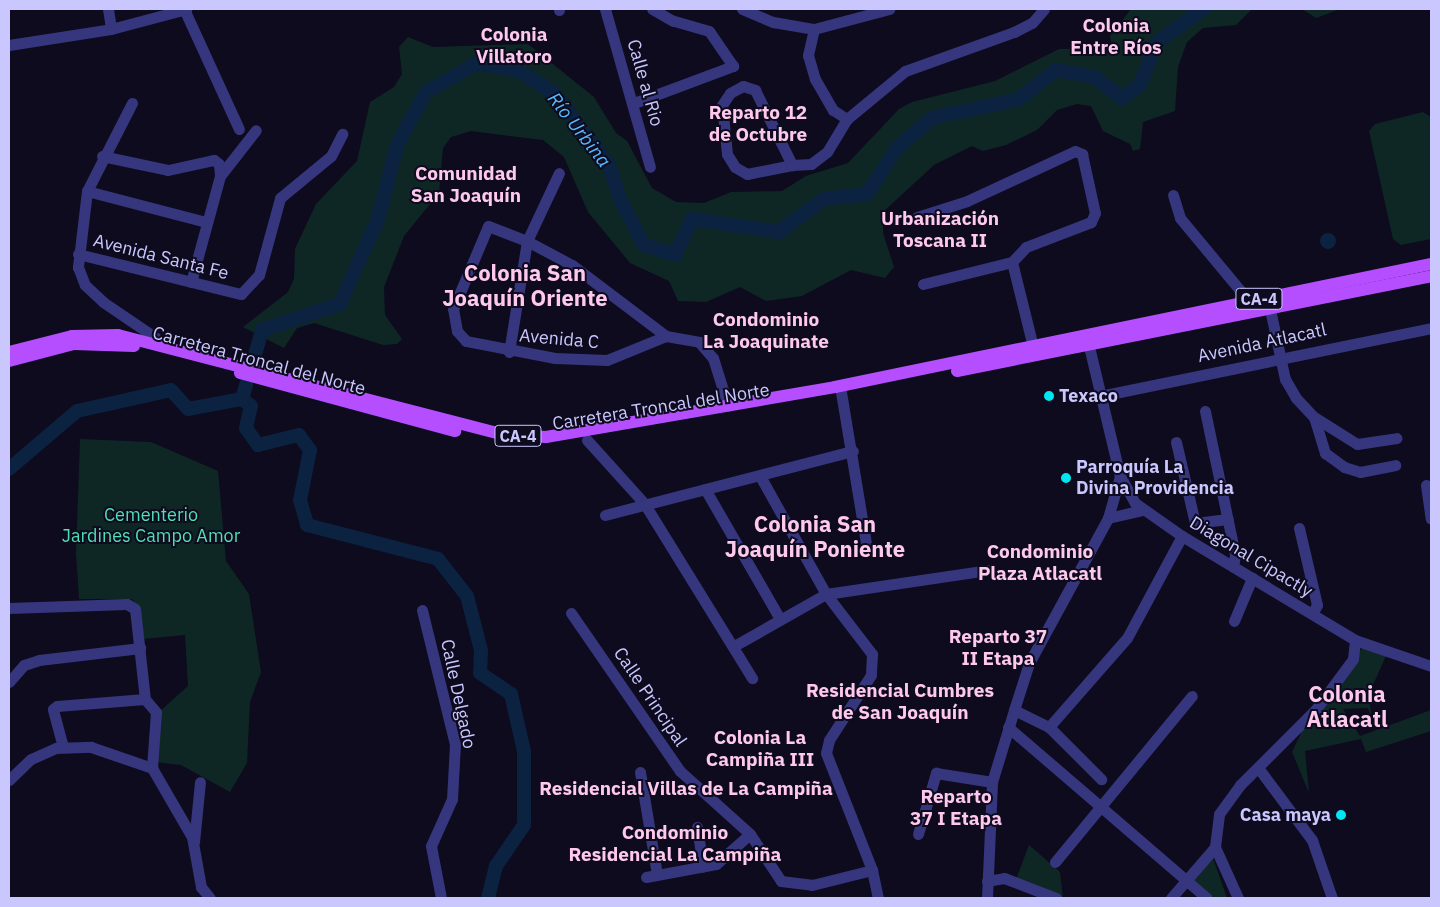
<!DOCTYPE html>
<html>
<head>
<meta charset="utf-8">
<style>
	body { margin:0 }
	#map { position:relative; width:1440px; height:907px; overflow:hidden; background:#0d0b1d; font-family:"IBM Plex Sans",sans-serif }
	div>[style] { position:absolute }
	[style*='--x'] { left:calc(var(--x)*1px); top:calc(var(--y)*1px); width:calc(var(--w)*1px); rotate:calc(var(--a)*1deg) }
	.green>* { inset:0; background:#0e2725 }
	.water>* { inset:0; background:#0b2241 }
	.round { border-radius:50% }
	.river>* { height:14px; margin:-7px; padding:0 7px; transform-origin:7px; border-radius:7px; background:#0b2241 }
	.minor>* { height:11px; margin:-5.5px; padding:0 5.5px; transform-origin:5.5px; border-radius:5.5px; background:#35367d }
	.major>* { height:12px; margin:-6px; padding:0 6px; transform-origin:6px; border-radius:6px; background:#b44eff }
	.dots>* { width:14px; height:14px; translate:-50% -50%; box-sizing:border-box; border:2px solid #0d0b1d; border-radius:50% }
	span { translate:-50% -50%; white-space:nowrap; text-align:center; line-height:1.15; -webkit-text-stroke:4px #0d0b1d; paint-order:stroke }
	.shield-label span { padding:1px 4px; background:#0d0b1d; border:1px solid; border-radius:4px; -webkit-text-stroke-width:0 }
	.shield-label { font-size:16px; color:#cac7ff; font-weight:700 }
	.street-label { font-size:18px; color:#cac7ff }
	.poi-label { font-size:18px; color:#cac7ff; font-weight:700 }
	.left { translate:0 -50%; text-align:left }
	.right { translate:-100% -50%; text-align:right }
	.park-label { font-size:18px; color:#52dfb5 }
	.neighbourhood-label { font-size:19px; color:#ffc9ee; font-weight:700 }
	.water-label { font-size:19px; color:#55b9ff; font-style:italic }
	.district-label { font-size:22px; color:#ffc9ee; font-weight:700 }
	.frame { position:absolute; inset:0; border:10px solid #cac7ff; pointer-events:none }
</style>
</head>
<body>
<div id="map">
	<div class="green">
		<i style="clip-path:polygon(1131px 9px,1252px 9px,1236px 25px,1203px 28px,1187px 42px,1178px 67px,1175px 111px,1143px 122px,1140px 149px,1133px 151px,1130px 144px,1103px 131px,1091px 106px,1077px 104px,1057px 110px,1037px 130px,1006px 145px,983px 151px,972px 146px,934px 165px,883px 212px,883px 233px,894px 267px,885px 278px,851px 270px,802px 296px,766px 301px,740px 287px,706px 302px,678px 301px,669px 281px,630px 263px,588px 212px,564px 157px,543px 140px,471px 131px,451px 137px,443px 148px,439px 193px,404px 236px,384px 287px,385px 315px,402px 339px,397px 344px,383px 345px,314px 323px,297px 328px,284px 348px,243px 327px,288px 292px,294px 279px,295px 249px,316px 204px,357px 161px,370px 102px,394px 87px,402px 74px,399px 47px,408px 37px,433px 47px,528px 44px,594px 97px,616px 133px,627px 141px,652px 188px,676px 202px,704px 203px,731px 192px,782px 191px,806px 176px,848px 163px,899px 109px,912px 102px,995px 81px,1059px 49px,1101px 48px,1113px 54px,1110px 36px)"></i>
		<i style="clip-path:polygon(1302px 9px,1340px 9px,1316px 18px)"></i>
		<i style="clip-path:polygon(1423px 112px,1431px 117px,1431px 239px,1401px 245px,1393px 239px,1369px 131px,1375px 124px)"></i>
		<i style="clip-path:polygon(80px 439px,151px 442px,218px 471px,226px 561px,249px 594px,261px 672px,250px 702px,247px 763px,230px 792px,181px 765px,155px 762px,159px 712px,188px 686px,185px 635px,143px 639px,140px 609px,132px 599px,79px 599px,76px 553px)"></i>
		<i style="clip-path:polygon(1363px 647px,1386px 656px,1368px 696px,1374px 726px,1368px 708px,1343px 709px,1360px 736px,1431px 710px,1431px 731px,1366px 752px,1361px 739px,1305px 751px,1309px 793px,1292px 752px,1307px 721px)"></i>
		<i style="clip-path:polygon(1029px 845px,1060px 872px,1063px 898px,1015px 882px)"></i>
		<i style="clip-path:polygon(1213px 858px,1227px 898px,1211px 898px,1192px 883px)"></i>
	</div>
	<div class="water">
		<i class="round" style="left:1320px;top:233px;width:16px;height:16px"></i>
	</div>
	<div class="river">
		<i style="--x:254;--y:358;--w:29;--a:-74"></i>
		<i style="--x:262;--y:330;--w:82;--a:-18.4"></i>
		<i style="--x:340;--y:304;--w:93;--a:-65.9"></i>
		<i style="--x:378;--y:219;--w:76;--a:-75.6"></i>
		<i style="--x:397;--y:145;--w:60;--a:-61.3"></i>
		<i style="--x:426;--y:92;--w:59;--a:-29.6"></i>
		<i style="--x:477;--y:63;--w:43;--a:10.8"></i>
		<i style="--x:519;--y:71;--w:41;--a:32.2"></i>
		<i style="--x:554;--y:93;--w:91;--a:52.6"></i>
		<i style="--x:609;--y:165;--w:38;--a:72"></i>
		<i style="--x:621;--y:201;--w:50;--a:62.4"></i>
		<i style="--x:644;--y:245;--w:33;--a:18"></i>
		<i style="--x:675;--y:255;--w:40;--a:-65"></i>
		<i style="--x:692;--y:219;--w:88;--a:8.5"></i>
		<i style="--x:779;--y:232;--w:56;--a:-36.3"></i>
		<i style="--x:824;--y:199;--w:43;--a:-6.6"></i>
		<i style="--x:867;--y:194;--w:55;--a:-56.9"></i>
		<i style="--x:897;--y:148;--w:46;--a:-40.6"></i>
		<i style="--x:932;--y:118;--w:89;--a:-12.3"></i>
		<i style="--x:1019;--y:99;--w:47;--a:-38.1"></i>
		<i style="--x:1056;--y:70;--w:40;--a:10"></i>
		<i style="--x:1095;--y:77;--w:34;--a:38"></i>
		<i style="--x:1122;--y:98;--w:22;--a:-36"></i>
		<i style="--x:1140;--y:85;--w:45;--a:-69.1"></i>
		<i style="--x:1156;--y:43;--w:58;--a:-35.9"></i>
		<i style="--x:242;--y:399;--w:11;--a:38"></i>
		<i style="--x:251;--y:406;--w:23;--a:103"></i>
		<i style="--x:246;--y:428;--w:21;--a:55"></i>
		<i style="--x:258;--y:445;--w:42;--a:-13.7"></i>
		<i style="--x:299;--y:435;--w:19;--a:54"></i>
		<i style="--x:310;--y:450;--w:51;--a:101.3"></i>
		<i style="--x:300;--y:500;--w:26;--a:74"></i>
		<i style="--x:307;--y:525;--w:135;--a:14.5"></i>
		<i style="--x:438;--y:559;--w:47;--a:51.9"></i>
		<i style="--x:467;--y:596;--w:56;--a:75.5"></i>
		<i style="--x:481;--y:650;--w:23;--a:92"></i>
		<i style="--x:480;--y:673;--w:37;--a:34"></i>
		<i style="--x:511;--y:694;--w:58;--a:77.2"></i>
		<i style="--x:524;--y:751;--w:74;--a:90"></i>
		<i style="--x:524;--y:825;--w:50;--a:124.3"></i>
		<i style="--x:496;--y:866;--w:33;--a:104"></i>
		<i style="--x:242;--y:399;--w:15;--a:-74"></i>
		<i style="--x:9;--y:469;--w:89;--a:-40.5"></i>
		<i style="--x:77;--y:411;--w:96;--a:-12.6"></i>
		<i style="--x:171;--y:390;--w:25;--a:48"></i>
		<i style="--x:188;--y:409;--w:55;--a:-10.5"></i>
	</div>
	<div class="minor">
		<i style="--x:108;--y:9;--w:20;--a:81"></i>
		<i style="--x:184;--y:9;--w:132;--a:65.4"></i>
		<i style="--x:559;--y:9;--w:1;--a:90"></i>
		<i style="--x:605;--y:9;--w:164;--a:74.1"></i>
		<i style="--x:742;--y:9;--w:34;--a:23"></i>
		<i style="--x:773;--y:22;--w:42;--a:9.7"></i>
		<i style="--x:814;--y:29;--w:78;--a:-14.9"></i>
		<i style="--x:814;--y:29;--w:27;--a:103"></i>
		<i style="--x:808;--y:55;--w:25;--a:74"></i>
		<i style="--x:815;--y:79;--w:36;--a:60"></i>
		<i style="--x:833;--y:110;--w:17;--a:33"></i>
		<i style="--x:9;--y:45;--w:103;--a:-8.9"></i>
		<i style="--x:111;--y:29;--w:78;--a:-14.9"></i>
		<i style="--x:132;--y:103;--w:99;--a:117.1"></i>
		<i style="--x:87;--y:191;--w:77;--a:96.8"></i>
		<i style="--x:78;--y:267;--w:19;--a:69"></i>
		<i style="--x:85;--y:285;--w:25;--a:43"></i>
		<i style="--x:103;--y:302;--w:78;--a:34.1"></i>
		<i style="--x:634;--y:103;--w:106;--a:-20.5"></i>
		<i style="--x:733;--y:66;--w:42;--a:-124.4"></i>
		<i style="--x:709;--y:31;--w:37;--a:-164"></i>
		<i style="--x:673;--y:21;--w:24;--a:-150"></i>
		<i style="--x:102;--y:156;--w:67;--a:12"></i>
		<i style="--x:168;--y:170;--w:47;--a:-12.3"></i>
		<i style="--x:214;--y:160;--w:6;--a:39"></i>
		<i style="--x:219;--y:164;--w:12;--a:85"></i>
		<i style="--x:220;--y:176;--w:110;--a:105.3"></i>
		<i style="--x:792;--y:165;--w:46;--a:168.7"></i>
		<i style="--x:747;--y:174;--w:14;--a:-150"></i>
		<i style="--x:735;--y:167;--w:15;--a:-122"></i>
		<i style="--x:727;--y:154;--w:49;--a:-95.8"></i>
		<i style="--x:722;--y:105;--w:14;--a:-56"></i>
		<i style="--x:730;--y:93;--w:15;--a:-28"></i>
		<i style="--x:743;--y:86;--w:13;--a:18"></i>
		<i style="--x:755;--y:90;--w:84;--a:63.7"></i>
		<i style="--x:792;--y:165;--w:19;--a:-3"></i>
		<i style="--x:811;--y:164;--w:20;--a:-37"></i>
		<i style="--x:827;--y:152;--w:39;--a:-59"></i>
		<i style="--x:847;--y:119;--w:75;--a:-39.6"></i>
		<i style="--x:905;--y:71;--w:116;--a:-19.7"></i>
		<i style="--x:1014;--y:32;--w:20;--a:-27"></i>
		<i style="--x:1032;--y:23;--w:18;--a:-49"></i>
		<i style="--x:220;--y:176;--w:58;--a:-52"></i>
		<i style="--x:87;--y:191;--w:123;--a:14.6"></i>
		<i style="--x:1173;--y:195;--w:24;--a:73"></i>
		<i style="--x:1180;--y:218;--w:108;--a:50.3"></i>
		<i style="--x:917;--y:217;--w:52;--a:-17.7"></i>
		<i style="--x:967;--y:201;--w:119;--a:-24.8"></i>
		<i style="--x:1075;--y:151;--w:8;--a:23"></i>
		<i style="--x:1082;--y:154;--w:60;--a:77.6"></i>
		<i style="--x:1095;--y:213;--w:10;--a:114"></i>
		<i style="--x:1091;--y:222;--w:70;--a:159"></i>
		<i style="--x:1026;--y:247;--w:21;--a:133"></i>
		<i style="--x:1012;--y:262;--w:88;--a:76.1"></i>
		<i style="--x:78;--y:254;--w:168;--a:13.8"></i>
		<i style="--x:241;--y:294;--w:26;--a:-47"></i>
		<i style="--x:259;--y:275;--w:80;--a:-74.7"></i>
		<i style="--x:280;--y:198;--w:66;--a:-39.5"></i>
		<i style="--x:331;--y:156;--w:25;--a:-63"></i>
		<i style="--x:923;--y:284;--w:92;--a:-13.9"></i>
		<i style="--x:1268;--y:300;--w:81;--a:77.9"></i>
		<i style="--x:1285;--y:379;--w:22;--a:60"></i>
		<i style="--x:1296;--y:398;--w:26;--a:47"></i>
		<i style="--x:1314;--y:417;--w:51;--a:32.1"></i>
		<i style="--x:1357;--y:444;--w:40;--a:-8.5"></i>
		<i style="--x:666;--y:336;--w:64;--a:157.9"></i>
		<i style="--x:607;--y:360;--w:52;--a:-177.8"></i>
		<i style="--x:555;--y:358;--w:91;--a:-169.2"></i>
		<i style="--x:466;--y:341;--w:13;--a:-132"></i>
		<i style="--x:457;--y:331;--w:22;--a:-100"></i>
		<i style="--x:453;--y:309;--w:90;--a:-67.1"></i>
		<i style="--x:488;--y:226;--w:42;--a:21"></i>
		<i style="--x:527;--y:241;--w:51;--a:28.1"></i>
		<i style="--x:572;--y:265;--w:118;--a:37.1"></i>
		<i style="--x:666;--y:336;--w:34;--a:10"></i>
		<i style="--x:699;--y:342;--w:21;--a:49"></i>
		<i style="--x:713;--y:358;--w:50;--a:72.6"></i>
		<i style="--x:1087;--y:338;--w:142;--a:76.6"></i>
		<i style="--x:1120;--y:476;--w:31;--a:61"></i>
		<i style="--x:1135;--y:503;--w:57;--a:35.1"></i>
		<i style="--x:1182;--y:536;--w:202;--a:31"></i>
		<i style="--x:1355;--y:640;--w:80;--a:18.9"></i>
		<i style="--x:509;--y:352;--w:112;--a:-80.8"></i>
		<i style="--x:527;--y:241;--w:75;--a:-64.8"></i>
		<i style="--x:840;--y:386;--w:159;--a:80.6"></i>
		<i style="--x:1100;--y:396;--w:338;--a:-11.6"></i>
		<i style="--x:1205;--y:411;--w:147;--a:78.2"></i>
		<i style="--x:1235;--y:555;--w:12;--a:99"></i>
		<i style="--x:1314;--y:417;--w:38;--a:73"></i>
		<i style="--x:1325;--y:453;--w:24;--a:36"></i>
		<i style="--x:1344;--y:467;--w:17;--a:17"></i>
		<i style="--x:1360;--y:472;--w:36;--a:-11"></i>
		<i style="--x:587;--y:440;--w:85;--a:47.9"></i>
		<i style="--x:644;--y:503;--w:206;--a:58.3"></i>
		<i style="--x:1176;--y:442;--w:83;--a:76.8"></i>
		<i style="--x:1195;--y:523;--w:33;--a:-7"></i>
		<i style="--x:760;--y:476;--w:135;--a:60.8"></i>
		<i style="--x:826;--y:594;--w:76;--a:52.5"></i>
		<i style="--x:872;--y:654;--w:21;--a:93"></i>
		<i style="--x:871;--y:675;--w:77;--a:122.9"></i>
		<i style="--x:829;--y:740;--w:13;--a:103"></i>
		<i style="--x:826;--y:753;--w:126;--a:68.5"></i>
		<i style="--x:872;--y:870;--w:29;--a:78"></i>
		<i style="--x:1426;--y:485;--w:34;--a:82"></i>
		<i style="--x:705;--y:489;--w:150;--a:60"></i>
		<i style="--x:605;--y:515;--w:256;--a:-14.5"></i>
		<i style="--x:1108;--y:518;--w:36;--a:-13"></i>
		<i style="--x:1299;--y:528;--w:79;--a:76.8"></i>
		<i style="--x:1317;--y:605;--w:10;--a:119"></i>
		<i style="--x:9;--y:608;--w:118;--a:-1.9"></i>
		<i style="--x:127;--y:604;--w:9;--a:32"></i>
		<i style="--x:135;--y:609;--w:91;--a:83.7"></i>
		<i style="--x:145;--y:699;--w:17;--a:50"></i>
		<i style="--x:156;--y:712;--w:56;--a:94.1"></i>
		<i style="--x:422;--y:610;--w:138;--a:76.2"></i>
		<i style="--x:455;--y:744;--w:55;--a:93.1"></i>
		<i style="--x:452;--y:799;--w:51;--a:114.1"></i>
		<i style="--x:431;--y:846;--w:53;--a:79.1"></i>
		<i style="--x:571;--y:613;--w:192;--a:55.4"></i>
		<i style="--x:680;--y:771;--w:94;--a:42"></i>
		<i style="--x:750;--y:834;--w:56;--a:56.6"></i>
		<i style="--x:781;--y:881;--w:31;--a:7"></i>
		<i style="--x:812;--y:885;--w:62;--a:-14"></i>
		<i style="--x:1234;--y:621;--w:47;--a:-67.3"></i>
		<i style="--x:734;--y:646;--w:106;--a:-29.5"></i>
		<i style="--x:826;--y:594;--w:165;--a:-8.4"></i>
		<i style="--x:9;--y:682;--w:23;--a:-49"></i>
		<i style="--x:24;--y:665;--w:16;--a:-18"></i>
		<i style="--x:39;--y:660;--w:102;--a:-6.8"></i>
		<i style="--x:1014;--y:710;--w:39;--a:26"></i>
		<i style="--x:1049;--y:727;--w:74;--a:45"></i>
		<i style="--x:1008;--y:727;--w:262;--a:40.7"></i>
		<i style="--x:1049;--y:727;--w:118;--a:-48.8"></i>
		<i style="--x:1127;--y:638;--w:116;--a:-61.7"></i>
		<i style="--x:63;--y:747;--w:39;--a:-105"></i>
		<i style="--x:53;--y:709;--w:5;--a:-37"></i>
		<i style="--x:57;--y:706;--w:88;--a:-4.5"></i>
		<i style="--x:1259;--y:769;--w:89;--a:53.3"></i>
		<i style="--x:1312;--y:840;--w:61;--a:71"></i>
		<i style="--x:640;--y:772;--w:104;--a:80.6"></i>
		<i style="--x:9;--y:780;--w:30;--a:-44"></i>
		<i style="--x:31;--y:759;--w:27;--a:-24"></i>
		<i style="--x:56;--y:748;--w:35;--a:-2"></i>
		<i style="--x:91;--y:747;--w:65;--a:19"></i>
		<i style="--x:152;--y:768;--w:80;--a:59.9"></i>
		<i style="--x:192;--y:837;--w:51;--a:79.8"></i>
		<i style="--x:201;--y:887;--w:14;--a:51"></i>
		<i style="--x:697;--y:827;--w:40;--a:81.5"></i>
		<i style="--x:918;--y:834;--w:64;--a:-73.6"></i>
		<i style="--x:936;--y:773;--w:57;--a:9.1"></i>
		<i style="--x:194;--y:842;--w:60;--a:-84.3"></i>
		<i style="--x:1055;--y:862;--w:215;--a:-50.5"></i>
		<i style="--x:646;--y:877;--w:71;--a:-10.5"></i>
		<i style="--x:716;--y:864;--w:45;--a:-41.4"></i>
		<i style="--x:987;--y:881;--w:17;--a:-10"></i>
		<i style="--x:1004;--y:878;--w:56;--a:21"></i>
		<i style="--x:987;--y:898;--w:116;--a:-87.5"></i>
		<i style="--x:992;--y:782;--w:75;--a:-73"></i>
		<i style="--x:1014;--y:710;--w:49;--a:-72.3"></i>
		<i style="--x:1029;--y:663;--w:165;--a:-61.4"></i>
		<i style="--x:1108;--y:518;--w:44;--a:-74.1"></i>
		<i style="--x:1171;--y:898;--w:67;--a:-49.2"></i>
		<i style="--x:1238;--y:898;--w:56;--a:-114.3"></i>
		<i style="--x:1215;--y:847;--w:33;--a:-83"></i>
		<i style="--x:1219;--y:814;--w:36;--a:-54"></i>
		<i style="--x:1240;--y:785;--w:107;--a:-45"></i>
		<i style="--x:1316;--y:709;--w:62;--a:-53.5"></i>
		<i style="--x:1353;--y:659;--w:19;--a:-84"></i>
	</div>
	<div class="major">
		<i style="--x:9;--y:352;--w:65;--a:-14.3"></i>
		<i style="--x:72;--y:336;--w:46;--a:-1.2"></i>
		<i style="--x:118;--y:335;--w:396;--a:14.5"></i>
		<i style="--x:501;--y:434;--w:45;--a:3.8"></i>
		<i style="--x:546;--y:437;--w:293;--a:-9.8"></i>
		<i style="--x:835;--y:387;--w:609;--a:-11.66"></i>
		<i style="--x:9;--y:361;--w:67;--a:-14.7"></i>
		<i style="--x:74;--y:344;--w:60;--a:1.9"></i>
		<i style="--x:957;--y:371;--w:483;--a:-11.3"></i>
		<i style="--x:240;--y:373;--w:223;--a:15.1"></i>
	</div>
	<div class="dots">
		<i style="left:1049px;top:396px;background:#00e6f2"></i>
		<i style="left:1066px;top:478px;background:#00e6f2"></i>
		<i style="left:1341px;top:815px;background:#00e6f2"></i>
	</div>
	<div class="shield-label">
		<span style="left:1259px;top:299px">CA-4</span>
		<span style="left:518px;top:436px">CA-4</span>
	</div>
	<div class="street-label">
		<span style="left:645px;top:83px;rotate:74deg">Calle al Rio</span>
		<span style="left:161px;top:257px;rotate:14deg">Avenida Santa Fe</span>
		<span style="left:559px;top:339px;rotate:5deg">Avenida C</span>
		<span style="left:1262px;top:343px;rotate:-12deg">Avenida Atlacatl</span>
		<span style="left:259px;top:361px;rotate:15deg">Carretera Troncal del Norte</span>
		<span style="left:661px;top:407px;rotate:-9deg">Carretera Troncal del Norte</span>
		<span style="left:1251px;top:557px;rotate:31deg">Diagonal Cipactly</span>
		<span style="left:458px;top:694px;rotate:78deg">Calle Delgado</span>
		<span style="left:650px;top:697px;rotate:56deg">Calle Principal</span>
	</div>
	<div class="poi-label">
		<span class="left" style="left:1059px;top:396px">Texaco</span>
		<span class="left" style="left:1076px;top:478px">Parroquía La<br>Divina Providencia</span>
		<span class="right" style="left:1331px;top:815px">Casa maya</span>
	</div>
	<div class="park-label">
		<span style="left:151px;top:526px">Cementerio<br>Jardines Campo Amor</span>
	</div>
	<div class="neighbourhood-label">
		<span style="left:1116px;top:37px">Colonia<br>Entre Ríos</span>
		<span style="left:514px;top:46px">Colonia<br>Villatoro</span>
		<span style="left:758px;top:124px">Reparto 12<br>de Octubre</span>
		<span style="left:466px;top:185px">Comunidad<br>San Joaquín</span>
		<span style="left:940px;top:230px">Urbanización<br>Toscana II</span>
		<span style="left:766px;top:331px">Condominio<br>La Joaquinate</span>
		<span style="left:1040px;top:563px">Condominio<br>Plaza Atlacatl</span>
		<span style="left:998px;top:648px">Reparto 37<br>II Etapa</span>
		<span style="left:900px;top:702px">Residencial Cumbres<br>de San Joaquín</span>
		<span style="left:760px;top:749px">Colonia La<br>Campiña III</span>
		<span style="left:686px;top:789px">Residencial Villas de La Campiña</span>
		<span style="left:956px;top:808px">Reparto<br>37 I Etapa</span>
		<span style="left:675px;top:844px">Condominio<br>Residencial La Campiña</span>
	</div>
	<div class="water-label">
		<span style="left:579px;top:130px;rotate:52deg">Río Urbina</span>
	</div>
	<div class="district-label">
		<span style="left:525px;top:285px">Colonia San<br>Joaquín Oriente</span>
		<span style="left:815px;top:536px">Colonia San<br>Joaquín Poniente</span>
		<span style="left:1347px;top:706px">Colonia<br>Atlacatl</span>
	</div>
	<div class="frame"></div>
</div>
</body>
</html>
